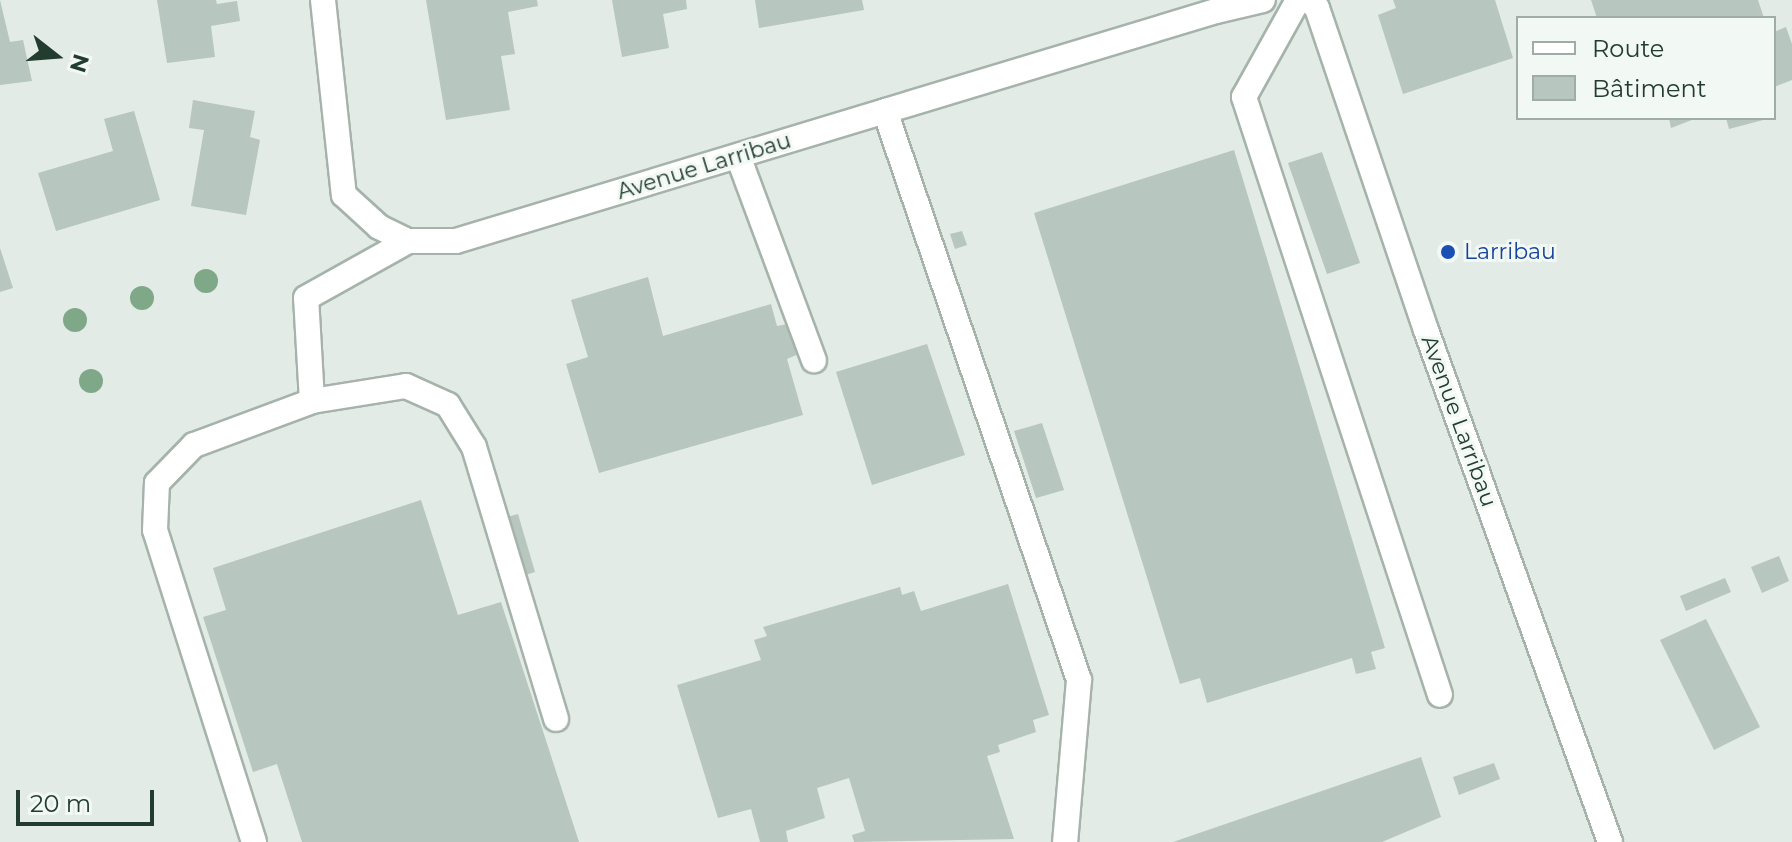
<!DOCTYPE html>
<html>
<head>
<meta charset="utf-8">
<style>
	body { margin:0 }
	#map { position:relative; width:1792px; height:842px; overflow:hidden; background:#e2ebe5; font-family:Montserrat,sans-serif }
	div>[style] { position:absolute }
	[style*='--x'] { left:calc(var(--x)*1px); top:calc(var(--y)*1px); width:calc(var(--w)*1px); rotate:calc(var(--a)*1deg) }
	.building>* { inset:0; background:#b7c6be }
	.roads { filter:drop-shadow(2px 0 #a5b3ab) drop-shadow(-2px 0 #a5b3ab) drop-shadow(0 2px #a5b3ab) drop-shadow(0 -2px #a5b3ab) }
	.minor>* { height:24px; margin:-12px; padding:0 12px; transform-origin:12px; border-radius:12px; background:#fff }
	.trees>* { width:24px; height:24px; margin:-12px; border-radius:50%; background:#7fa888 }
	.dots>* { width:22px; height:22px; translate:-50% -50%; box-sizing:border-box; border:4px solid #f2f8f4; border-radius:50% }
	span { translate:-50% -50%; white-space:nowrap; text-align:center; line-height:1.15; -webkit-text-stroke:6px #f2f8f4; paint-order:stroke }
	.street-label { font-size:22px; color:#223c30 }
	.transit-label { font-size:22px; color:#164399 }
	.left { translate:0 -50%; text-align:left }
	.legend { position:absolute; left:1516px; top:16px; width:260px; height:104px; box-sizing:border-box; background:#f2f8f4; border:2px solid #9fada6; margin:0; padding:10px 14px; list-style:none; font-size:24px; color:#223c30 }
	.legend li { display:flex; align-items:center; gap:16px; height:40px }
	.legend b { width:40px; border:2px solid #9fada6 }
	.north { position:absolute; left:16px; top:16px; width:80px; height:80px; -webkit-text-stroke:6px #f2f8f4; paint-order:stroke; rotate:107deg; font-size:22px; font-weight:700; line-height:32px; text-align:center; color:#223c30 }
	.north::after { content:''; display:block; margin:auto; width:28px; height:36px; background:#223c30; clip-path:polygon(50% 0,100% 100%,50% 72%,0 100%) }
	.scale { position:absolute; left:16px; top:790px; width:138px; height:36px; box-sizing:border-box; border:4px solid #223c30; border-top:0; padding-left:10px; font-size:24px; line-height:28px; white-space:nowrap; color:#223c30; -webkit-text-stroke:6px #f2f8f4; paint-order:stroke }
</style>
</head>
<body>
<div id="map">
	<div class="building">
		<i style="clip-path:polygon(0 0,10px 42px,23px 40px,32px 81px,0 85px)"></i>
		<i style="clip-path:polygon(157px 0,216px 0,217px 4px,237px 1px,240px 21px,211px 26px,215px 57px,167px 63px)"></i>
		<i style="clip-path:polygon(426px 0,537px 0,538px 6px,508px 12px,515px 54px,501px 56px,510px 110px,446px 120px)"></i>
		<i style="clip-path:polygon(612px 0,686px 0,687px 9px,663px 14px,669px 48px,622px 57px)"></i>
		<i style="clip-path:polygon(755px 0,862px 0,864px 10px,759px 28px)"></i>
		<i style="clip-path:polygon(1393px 0,1495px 0,1513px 58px,1403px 94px,1378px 15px,1396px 8px)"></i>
		<i style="clip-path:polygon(1591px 0,1758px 0,1764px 18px,1597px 18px)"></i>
		<i style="clip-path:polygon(1786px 27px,1792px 44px,1792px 80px,1774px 87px,1774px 32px)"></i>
		<i style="clip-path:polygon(193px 100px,255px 111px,250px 137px,260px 140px,246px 215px,191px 206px,204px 130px,189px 128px)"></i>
		<i style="clip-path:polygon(134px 111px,160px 200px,56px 231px,38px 173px,113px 151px,104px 119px)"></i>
		<i style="clip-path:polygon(1669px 118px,1697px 118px,1671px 128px)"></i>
		<i style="clip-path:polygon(1726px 118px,1767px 118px,1767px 119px,1729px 129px)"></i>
		<i style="clip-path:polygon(1234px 150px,1385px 648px,1371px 652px,1376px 669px,1356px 674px,1352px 658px,1207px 703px,1200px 678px,1180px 684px,1034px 213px)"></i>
		<i style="clip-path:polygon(1322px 152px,1360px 263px,1327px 274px,1288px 163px)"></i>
		<i style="clip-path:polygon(962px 231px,967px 245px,955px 249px,950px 234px)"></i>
		<i style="clip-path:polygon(0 248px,13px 288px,0 292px)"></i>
		<i style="clip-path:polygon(648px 277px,663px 336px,771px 304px,777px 326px,793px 323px,801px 353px,787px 359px,803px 415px,599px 473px,566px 364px,588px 357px,571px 300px)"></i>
		<i style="clip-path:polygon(927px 344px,965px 455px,872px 485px,836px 372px)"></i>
		<i style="clip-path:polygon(1042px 423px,1064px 490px,1036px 498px,1014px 431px)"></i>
		<i style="clip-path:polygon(421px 500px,458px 615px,501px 602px,579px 842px,302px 842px,277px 764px,253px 772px,203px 617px,226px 610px,213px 568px)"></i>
		<i style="clip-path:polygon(518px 514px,535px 572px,522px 576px,503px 518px)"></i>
		<i style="clip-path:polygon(1779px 556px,1789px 581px,1762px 593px,1751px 567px)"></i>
		<i style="clip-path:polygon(1725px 578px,1731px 592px,1686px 611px,1680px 596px)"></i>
		<i style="clip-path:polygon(1008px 584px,1049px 715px,1033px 720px,1036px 732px,998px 745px,1000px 752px,987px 756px,1014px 839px,854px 842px,852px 835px,865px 831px,849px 778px,817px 788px,825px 818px,786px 831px,788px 842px,760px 842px,751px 809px,718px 818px,677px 685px,761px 660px,754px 640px,767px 636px,763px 627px,900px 587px,902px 595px,914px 591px,921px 611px)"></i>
		<i style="clip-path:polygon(1706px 619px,1760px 727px,1714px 750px,1660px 640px)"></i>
		<i style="clip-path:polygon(1421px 757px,1441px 817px,1382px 842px,1173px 842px)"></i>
		<i style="clip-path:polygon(1494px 763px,1500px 779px,1459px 795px,1453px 777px)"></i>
	</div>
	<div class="roads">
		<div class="minor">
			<i style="--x:323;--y:0;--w:196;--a:83.9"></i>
			<i style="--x:344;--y:195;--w:47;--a:42.4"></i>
			<i style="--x:379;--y:227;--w:32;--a:26"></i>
			<i style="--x:408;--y:241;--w:48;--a:0"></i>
			<i style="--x:456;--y:241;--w:794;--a:-16.84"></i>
			<i style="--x:1216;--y:11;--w:48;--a:-13.2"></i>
			<i style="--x:1298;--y:0;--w:111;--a:119.1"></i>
			<i style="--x:1244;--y:97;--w:629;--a:71.85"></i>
			<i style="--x:1309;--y:0;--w:11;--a:45"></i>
			<i style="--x:1317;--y:8;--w:340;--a:71.3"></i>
			<i style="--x:1426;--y:330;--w:544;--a:70.23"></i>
			<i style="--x:885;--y:111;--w:601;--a:71.17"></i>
			<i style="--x:1079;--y:680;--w:163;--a:94.9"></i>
			<i style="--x:738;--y:156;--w:218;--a:69.6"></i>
			<i style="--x:312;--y:401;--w:95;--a:-9.1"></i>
			<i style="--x:406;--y:386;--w:46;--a:24.3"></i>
			<i style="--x:448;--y:405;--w:49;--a:58.2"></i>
			<i style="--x:474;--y:447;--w:284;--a:73.2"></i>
			<i style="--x:254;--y:842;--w:327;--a:-107.6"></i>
			<i style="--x:155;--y:530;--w:47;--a:-87.6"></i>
			<i style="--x:157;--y:483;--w:53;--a:-45.8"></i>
			<i style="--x:194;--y:445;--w:126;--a:-20.4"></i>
			<i style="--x:312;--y:401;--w:103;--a:-93.3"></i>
			<i style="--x:306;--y:298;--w:117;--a:-29.2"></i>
		</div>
	</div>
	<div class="trees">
		<i style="left:206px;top:281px"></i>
		<i style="left:142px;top:298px"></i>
		<i style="left:75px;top:320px"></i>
		<i style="left:91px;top:381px"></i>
	</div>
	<div class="dots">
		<i style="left:1448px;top:252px;background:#1a4fb4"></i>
	</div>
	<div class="street-label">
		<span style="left:704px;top:166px;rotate:-17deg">Avenue Larribau</span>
		<span style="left:1459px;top:421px;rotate:70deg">Avenue Larribau</span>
	</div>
	<div class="transit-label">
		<span class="left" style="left:1464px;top:252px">Larribau</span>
	</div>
	<ul class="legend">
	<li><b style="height:10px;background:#fff"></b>Route</li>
	<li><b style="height:22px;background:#b7c6be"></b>Bâtiment</li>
	</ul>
	<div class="north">N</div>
	<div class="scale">20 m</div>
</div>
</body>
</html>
